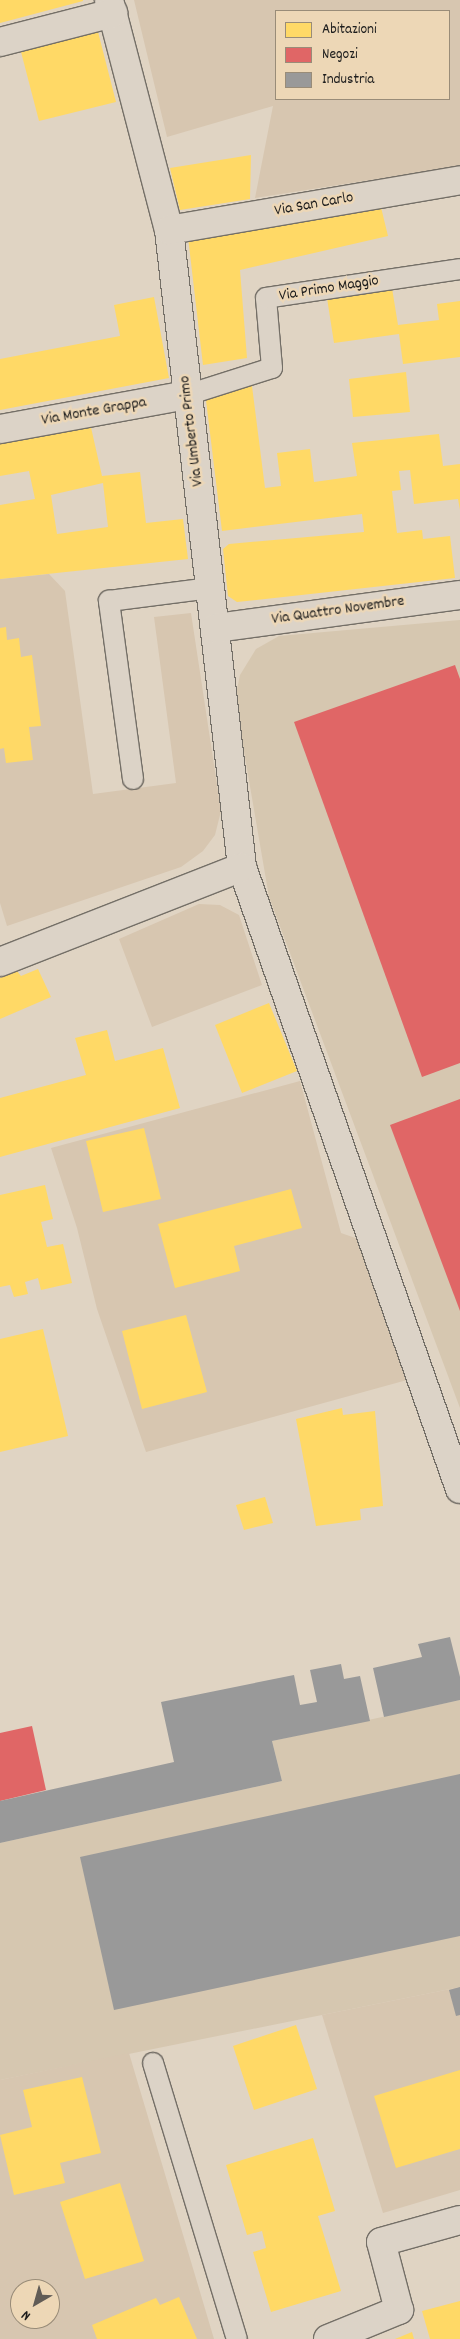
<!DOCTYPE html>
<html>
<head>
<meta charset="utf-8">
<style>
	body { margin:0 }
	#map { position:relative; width:460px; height:2339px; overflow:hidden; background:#e0d4c3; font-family:Dekko,sans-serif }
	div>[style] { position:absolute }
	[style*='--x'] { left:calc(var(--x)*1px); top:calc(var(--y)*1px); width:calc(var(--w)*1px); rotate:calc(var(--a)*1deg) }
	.built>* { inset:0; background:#d6c7b0 }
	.green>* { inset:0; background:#d7c6b0 }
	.homes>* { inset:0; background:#ffd966 }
	.shops>* { inset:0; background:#e06666 }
	.industry>* { inset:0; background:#999 }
	.roads { filter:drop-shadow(1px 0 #746f67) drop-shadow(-1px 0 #746f67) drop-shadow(0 1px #746f67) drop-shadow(0 -1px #746f67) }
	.lane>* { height:20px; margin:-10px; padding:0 10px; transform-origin:10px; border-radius:10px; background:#dcd3c7 }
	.street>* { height:28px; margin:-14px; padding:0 14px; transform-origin:14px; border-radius:14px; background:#dcd3c7 }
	span { translate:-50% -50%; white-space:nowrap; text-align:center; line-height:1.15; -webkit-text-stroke:5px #edd7b6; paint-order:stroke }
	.street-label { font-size:16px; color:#1c1c1c }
	.legend { position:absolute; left:275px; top:10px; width:175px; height:90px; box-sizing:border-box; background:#edd7b6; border:1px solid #998c78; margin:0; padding:6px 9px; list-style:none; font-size:15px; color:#1c1c1c }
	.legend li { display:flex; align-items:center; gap:10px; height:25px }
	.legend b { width:25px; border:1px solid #998c78 }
	.north { position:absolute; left:10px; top:2279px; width:50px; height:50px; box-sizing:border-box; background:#edd7b6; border:1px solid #998c78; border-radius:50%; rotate:218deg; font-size:14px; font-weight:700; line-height:20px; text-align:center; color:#1c1c1c }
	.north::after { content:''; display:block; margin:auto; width:18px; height:22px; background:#615c56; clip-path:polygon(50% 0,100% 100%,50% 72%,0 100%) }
</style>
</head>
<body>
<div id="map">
	<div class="built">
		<i style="clip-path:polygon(460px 620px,460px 1408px,269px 897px,235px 699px,240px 675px,256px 649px,279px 636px)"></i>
		<i style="clip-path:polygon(460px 1700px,460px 1987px,0 2080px,0 1843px,282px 1781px,272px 1741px)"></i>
	</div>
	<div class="green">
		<i style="clip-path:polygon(evenodd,134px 0,460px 0,460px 166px,255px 198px,273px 106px,167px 137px,134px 0,276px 11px,449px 11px,449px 99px,276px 99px,276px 11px)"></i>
		<i style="clip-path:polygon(49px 574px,65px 591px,93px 794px,176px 783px,154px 617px,191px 613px,221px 811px,215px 835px,203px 851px,181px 867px,7px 926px,0 903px,0 579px)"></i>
		<i style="clip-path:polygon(199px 904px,220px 905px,239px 915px,262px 985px,152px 1027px,119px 939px)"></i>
		<i style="clip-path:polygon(300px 1081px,341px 1233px,364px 1241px,407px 1380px,146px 1452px,97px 1309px,77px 1228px,51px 1148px)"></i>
		<i style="clip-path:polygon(460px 1987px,460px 2190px,383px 2213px,322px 2015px)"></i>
		<i style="clip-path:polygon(evenodd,129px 2053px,214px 2339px,0 2339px,0 2080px,129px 2053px,20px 2289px,50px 2289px,50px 2319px,20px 2319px,20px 2289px)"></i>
	</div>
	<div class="homes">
		<i style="clip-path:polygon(0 0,83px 0,83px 1px,0 23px)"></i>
		<i style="clip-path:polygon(97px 28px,116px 102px,39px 121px,20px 48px)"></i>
		<i style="clip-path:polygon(251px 155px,250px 199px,180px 210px,170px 168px)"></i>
		<i style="clip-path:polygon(379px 199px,388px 236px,240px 270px,247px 358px,203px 365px,188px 237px)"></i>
		<i style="clip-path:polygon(392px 288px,398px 325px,439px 320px,437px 304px,460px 301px,460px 357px,403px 364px,399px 334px,334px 343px,327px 298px)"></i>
		<i style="clip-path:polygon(154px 297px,169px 378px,0 410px,0 359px,120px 336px,114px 305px)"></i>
		<i style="clip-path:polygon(406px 372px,410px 412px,353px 417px,349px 379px)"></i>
		<i style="clip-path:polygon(252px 386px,265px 488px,281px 486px,277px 453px,310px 449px,314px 482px,357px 476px,352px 443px,439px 434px,443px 466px,460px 464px,460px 510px,458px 499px,414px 504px,410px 470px,399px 471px,401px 490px,392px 491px,397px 533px,422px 530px,423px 539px,450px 536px,455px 578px,237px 602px,228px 596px,223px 549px,229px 544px,364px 532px,362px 514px,222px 531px,205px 392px)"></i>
		<i style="clip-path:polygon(evenodd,90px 423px,102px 476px,140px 472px,146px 523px,183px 519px,188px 559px,0 579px,0 505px,35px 499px,29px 471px,0 476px,0 435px,90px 423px,103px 483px,108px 527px,57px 534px,51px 495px,103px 483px)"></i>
		<i style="clip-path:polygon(6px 627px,7px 640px,19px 638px,21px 657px,32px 655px,41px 726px,29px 727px,33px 760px,6px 763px,4px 748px,0 749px,0 628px)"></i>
		<i style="clip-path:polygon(38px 969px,51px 997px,0 1019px,0 978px,17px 971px,21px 976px)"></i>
		<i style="clip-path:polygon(269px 1003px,297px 1071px,242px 1093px,215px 1025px)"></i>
		<i style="clip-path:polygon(107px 1030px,115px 1061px,163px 1048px,180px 1108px,0 1157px,0 1098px,86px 1075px,75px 1038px)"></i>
		<i style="clip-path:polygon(144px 1128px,161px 1199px,103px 1212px,86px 1141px)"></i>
		<i style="clip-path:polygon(45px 1185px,53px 1219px,41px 1222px,47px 1247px,63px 1244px,72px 1283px,41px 1290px,38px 1278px,25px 1282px,28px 1294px,14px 1297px,10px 1285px,0 1287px,0 1195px)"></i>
		<i style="clip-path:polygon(291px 1189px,302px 1228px,234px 1246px,240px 1271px,175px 1288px,158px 1224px)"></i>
		<i style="clip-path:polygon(186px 1315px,207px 1392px,142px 1409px,122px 1331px)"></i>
		<i style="clip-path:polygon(43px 1329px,68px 1436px,0 1452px,0 1339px)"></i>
		<i style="clip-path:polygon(342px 1408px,343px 1415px,375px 1411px,383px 1506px,360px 1509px,361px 1520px,316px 1526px,296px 1419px)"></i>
		<i style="clip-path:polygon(265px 1497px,273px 1523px,244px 1530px,236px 1505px)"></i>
		<i style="clip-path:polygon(296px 2025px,317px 2089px,254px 2110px,233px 2046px)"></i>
		<i style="clip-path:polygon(460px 2070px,460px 2149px,396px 2168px,374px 2096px)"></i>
		<i style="clip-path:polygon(82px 2077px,101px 2153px,60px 2163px,65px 2183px,14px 2195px,0 2135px,32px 2127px,23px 2090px)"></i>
		<i style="clip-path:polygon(313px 2138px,335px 2211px,318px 2216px,341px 2291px,271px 2312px,253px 2252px,266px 2248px,262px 2231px,247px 2235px,226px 2165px)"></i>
		<i style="clip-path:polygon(120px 2183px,144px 2261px,85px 2279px,60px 2202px)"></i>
		<i style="clip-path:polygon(179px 2297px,197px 2339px,97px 2339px,92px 2325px,156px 2298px,160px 2305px)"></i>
		<i style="clip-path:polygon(460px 2301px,460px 2339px,430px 2339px,422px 2311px)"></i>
		<i style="clip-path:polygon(412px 2332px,414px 2339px,395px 2339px)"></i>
	</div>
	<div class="shops">
		<i style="clip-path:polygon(455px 665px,460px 679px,460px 1063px,422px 1077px,294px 722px)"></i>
		<i style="clip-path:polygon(460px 1099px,460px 1311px,390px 1125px)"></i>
		<i style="clip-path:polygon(32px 1726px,46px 1790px,0 1801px,0 1733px)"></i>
	</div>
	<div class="industry">
		<i style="clip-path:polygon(450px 1637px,460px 1677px,460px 1700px,384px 1717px,373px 1668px,422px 1657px,418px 1644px)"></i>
		<i style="clip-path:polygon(341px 1664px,344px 1679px,360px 1676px,370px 1721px,272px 1741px,282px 1781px,0 1843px,0 1801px,174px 1762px,161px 1702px,294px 1675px,300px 1705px,317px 1702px,310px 1670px)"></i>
		<i style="clip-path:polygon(460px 1774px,460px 1936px,114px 2010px,80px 1857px)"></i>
		<i style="clip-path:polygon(460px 1987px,460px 2015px,456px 2016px,449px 1990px)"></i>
	</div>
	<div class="roads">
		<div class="lane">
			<i style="--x:187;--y:395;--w:89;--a:-17.6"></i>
			<i style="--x:272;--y:368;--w:70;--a:-94.9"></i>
			<i style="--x:266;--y:298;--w:196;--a:-8.5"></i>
			<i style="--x:133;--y:779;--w:180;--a:-97.7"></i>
			<i style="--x:109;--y:601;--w:102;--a:-7.3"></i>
			<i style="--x:153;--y:2063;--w:288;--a:73.1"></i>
		</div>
		<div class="street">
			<i style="--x:109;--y:0;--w:238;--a:75.4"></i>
			<i style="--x:169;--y:230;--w:641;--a:83.46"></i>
			<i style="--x:242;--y:867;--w:659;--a:70.69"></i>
			<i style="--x:0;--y:42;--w:117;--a:-14.4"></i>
			<i style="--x:169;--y:230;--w:295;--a:-9.7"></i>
			<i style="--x:0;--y:429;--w:190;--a:-10.3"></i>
			<i style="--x:216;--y:628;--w:246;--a:-7.7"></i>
			<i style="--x:0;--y:962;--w:260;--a:-21.4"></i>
			<i style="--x:328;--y:2339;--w:77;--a:-22.2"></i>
			<i style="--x:399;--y:2310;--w:70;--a:-104.8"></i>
			<i style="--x:381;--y:2242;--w:82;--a:-15.6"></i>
		</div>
	</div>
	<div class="street-label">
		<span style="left:314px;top:205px;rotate:-10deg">Via San Carlo</span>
		<span style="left:329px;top:289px;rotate:-9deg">Via Primo Maggio</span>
		<span style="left:94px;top:412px;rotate:-10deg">Via Monte Grappa</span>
		<span style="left:192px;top:431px;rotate:-97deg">Via Umberto Primo</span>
		<span style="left:338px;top:611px;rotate:-8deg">Via Quattro Novembre</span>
	</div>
	<ul class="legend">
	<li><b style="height:14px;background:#ffd966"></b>Abitazioni</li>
	<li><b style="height:14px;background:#e06666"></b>Negozi</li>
	<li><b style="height:14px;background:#999"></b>Industria</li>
	</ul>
	<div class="north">N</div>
</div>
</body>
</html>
